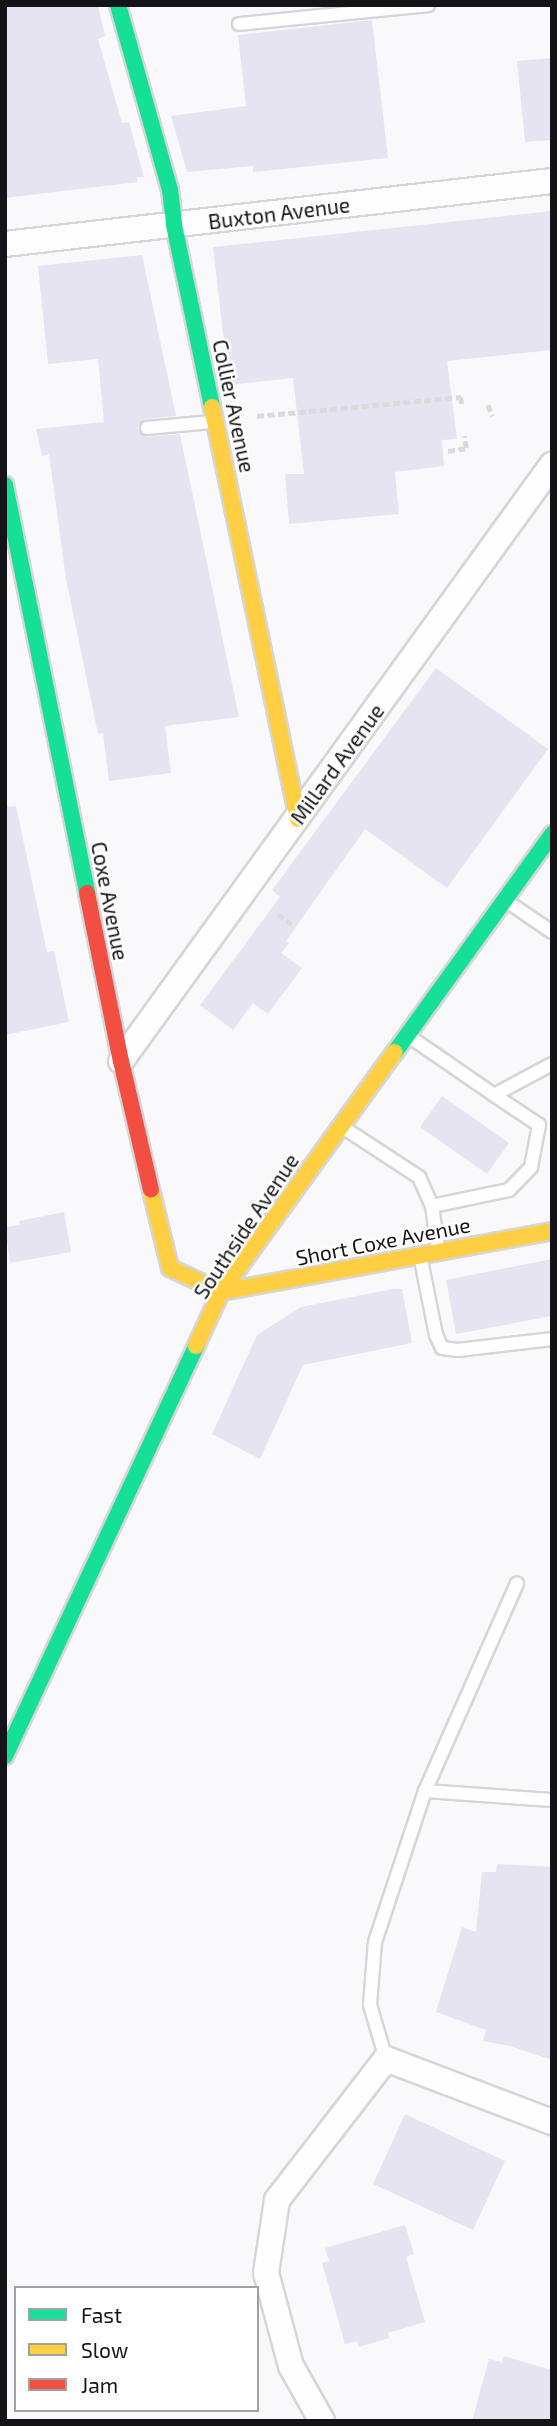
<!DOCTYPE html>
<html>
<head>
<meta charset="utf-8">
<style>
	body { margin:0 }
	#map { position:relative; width:557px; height:2426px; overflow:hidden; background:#f9f9fc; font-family:"Exo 2",sans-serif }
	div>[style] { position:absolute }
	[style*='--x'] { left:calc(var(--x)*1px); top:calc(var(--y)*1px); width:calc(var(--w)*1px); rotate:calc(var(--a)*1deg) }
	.building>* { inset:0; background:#e6e4f0 }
	.path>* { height:4.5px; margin-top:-2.25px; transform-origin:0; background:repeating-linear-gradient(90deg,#dbdbdc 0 7px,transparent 0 10.5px) }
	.roads { filter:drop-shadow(2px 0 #d6d6d9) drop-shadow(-2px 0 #d6d6d9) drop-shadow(0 2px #d6d6d9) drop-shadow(0 -2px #d6d6d9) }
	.lane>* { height:12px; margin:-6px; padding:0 6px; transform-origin:6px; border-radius:6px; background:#fefeff }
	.street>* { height:24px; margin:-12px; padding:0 12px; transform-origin:12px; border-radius:12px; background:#fefeff }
	.fast>* { height:16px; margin:-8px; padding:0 8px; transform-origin:8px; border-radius:8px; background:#16e098 }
	.slow>* { height:16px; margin:-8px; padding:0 8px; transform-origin:8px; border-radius:8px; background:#ffcf43 }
	.jam>* { height:16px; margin:-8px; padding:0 8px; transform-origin:8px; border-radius:8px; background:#f24e42 }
	span { translate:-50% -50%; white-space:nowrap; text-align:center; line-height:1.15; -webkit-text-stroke:5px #fff; paint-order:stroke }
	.street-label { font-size:21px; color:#141418 }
	.frame { position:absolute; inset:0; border:7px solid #141418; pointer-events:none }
	.legend { position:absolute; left:14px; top:2286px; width:245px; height:126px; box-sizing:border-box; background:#fff; border:2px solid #a1a1a3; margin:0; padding:9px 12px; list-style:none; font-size:21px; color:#141418 }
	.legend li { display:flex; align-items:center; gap:14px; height:35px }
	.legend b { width:35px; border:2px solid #a1a1a3 }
</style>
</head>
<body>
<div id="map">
	<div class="building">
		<i style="clip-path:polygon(5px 5px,98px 5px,105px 36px,98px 39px,122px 123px,129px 122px,144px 177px,137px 177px,138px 182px,5px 198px)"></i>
		<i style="clip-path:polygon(372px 20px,388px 158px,253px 172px,253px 166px,187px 172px,171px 116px,246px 106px,238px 35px)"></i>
		<i style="clip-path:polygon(552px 58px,552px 140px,525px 142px,517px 61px)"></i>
		<i style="clip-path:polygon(552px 211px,552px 350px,447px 361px,457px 439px,442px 440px,444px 466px,395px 472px,399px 514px,289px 524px,285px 474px,304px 474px,293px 378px,229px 385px,213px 247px)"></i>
		<i style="clip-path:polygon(142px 255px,176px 416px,146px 419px,139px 424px,138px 429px,147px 437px,180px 434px,239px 717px,165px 726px,171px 773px,109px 781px,103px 733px,98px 734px,66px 579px,49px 454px,42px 456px,36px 429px,104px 422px,98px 359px,48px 364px,38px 266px)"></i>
		<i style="clip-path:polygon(436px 668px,548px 749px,447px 888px,365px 829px,286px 941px,289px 943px,281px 953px,302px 968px,268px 1014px,253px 1003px,233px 1030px,200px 1005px,280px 897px,272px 890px)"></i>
		<i style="clip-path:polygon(16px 806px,47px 952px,54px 951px,69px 1022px,5px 1035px,5px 807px)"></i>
		<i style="clip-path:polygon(442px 1096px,509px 1143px,487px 1174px,420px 1127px)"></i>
		<i style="clip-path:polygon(64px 1212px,71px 1252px,10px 1263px,5px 1227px,20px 1225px,19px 1221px)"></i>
		<i style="clip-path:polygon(552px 1259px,552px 1316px,456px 1334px,446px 1280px)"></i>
		<i style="clip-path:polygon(392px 1289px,402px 1289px,412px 1343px,303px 1365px,260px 1459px,212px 1434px,257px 1335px,301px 1307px)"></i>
		<i style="clip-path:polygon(497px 1864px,552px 1867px,552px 2060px,510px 2046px,483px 2041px,486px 2030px,436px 2012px,462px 1927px,476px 1932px,482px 1872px,496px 1872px)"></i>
		<i style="clip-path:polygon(405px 2114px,505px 2161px,473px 2230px,373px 2184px)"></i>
		<i style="clip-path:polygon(405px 2225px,414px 2254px,406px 2257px,425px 2322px,388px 2333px,389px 2338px,359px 2347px,357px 2341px,345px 2344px,322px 2263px,329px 2261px,325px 2248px)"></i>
		<i style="clip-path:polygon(504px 2356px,552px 2370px,552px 2421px,472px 2421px,489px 2359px,502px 2362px)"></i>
	</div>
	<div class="path">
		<i style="--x:488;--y:405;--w:12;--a:66"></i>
		<i style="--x:257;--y:416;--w:205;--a:-5.3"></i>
		<i style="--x:461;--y:397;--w:10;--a:84"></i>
		<i style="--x:448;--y:451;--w:18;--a:-9"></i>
		<i style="--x:466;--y:448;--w:12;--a:-99"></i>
		<i style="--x:278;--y:914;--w:17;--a:36"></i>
	</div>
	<div class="roads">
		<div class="lane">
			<i style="--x:239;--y:24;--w:190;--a:-5.7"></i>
			<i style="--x:147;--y:428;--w:64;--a:-5.4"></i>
			<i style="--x:508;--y:902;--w:53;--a:34.3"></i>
			<i style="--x:410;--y:1037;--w:102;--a:34.6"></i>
			<i style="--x:494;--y:1095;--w:66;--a:-28.1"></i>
			<i style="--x:344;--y:1128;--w:90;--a:33.2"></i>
			<i style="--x:419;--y:1177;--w:32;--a:66"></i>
			<i style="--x:438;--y:1248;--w:42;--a:-98.1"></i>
			<i style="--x:432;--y:1206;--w:79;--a:-11.7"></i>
			<i style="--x:509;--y:1190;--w:32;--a:-46"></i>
			<i style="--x:531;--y:1167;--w:43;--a:-79.2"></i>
			<i style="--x:539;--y:1125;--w:54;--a:-146.3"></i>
			<i style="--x:421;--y:1260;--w:76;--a:78.7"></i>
			<i style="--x:436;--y:1335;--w:14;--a:65"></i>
			<i style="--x:442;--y:1348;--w:16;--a:7"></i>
			<i style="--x:458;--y:1350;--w:95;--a:-6.7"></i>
			<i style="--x:425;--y:1791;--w:127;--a:4.1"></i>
			<i style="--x:386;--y:2059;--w:56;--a:-106.5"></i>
			<i style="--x:370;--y:2005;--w:63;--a:-85.5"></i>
			<i style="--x:375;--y:1942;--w:159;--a:-71.7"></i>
			<i style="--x:425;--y:1791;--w:227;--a:-66.1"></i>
		</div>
		<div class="street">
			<i style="--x:5;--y:244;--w:551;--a:-6.57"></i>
			<i style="--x:121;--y:1061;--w:736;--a:-54.13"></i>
			<i style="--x:322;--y:2421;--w:63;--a:-119.4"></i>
			<i style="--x:291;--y:2366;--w:96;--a:-105"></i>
			<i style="--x:266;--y:2273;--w:74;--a:-81.4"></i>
			<i style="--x:277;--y:2200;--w:178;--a:-52.3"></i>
			<i style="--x:386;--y:2059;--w:178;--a:20.8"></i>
		</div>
		<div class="fast">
			<i style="--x:118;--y:5;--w:192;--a:74.3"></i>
			<i style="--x:170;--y:190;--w:35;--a:83"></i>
			<i style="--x:174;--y:225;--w:186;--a:78.2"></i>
			<i style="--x:5;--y:485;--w:416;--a:78.6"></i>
			<i style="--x:395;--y:1052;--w:269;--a:-54.2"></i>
			<i style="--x:5;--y:1756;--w:452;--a:-65"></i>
		</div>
		<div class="slow">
			<i style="--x:212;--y:407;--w:421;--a:78.2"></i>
			<i style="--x:151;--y:1190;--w:80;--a:76.3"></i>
			<i style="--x:170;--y:1268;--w:56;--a:25.2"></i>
			<i style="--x:221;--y:1292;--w:337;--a:-10.4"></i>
			<i style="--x:196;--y:1346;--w:60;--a:-65.2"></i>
			<i style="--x:221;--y:1292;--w:296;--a:-54.1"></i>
		</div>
		<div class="jam">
			<i style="--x:87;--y:893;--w:171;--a:78.6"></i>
			<i style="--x:121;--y:1061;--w:132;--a:76.9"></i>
		</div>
	</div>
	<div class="street-label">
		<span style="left:279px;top:213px;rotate:-7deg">Buxton Avenue</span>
		<span style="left:234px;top:406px;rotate:78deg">Collier Avenue</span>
		<span style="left:337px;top:764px;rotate:-54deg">Millard Avenue</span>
		<span style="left:110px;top:901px;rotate:79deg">Coxe Avenue</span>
		<span style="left:246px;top:1226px;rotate:-56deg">Southside Avenue</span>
		<span style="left:383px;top:1241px;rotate:-11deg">Short Coxe Avenue</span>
	</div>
	<div class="frame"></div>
	<ul class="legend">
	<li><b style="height:9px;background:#16e098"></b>Fast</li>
	<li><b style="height:9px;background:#ffcf43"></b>Slow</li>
	<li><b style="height:9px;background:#f24e42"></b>Jam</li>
	</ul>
</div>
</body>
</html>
